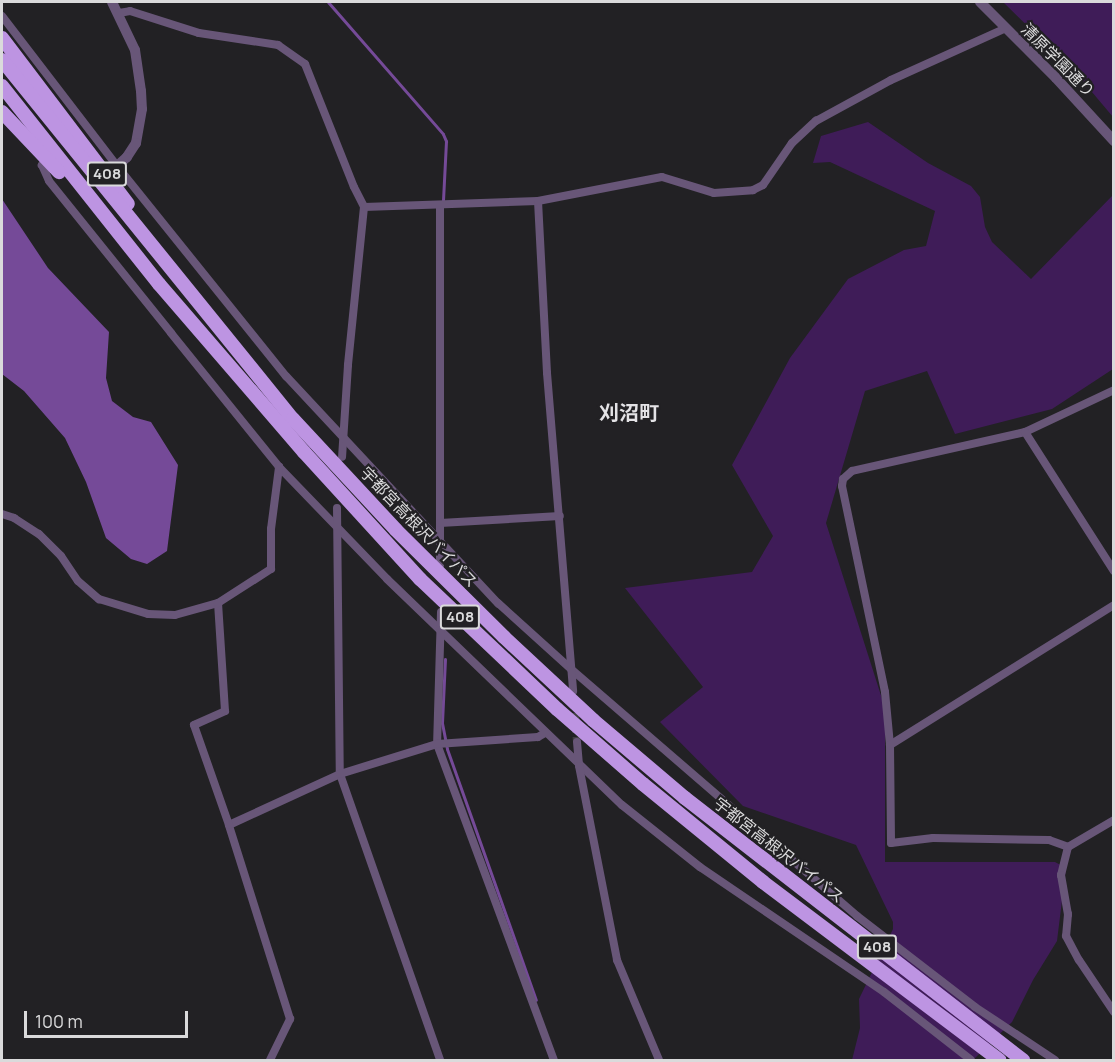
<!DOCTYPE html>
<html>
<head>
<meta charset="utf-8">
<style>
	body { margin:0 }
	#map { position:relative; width:1115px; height:1062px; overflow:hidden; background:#222124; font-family:Manrope,"Noto Sans JP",sans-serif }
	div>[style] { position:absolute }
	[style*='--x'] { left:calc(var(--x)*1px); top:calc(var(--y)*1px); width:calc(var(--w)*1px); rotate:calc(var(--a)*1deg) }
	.green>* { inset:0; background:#3f1c58 }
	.water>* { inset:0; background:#754a98 }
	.stream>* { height:3px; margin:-1.5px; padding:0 1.5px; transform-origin:1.5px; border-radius:1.5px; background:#754a98 }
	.minor-tunnel>* { height:8px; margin-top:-4px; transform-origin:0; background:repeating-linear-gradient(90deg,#3e3d3f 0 8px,transparent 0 12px) }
	.minor>* { height:8px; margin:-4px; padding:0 4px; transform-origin:4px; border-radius:4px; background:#685678 }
	.tertiary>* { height:10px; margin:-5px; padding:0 5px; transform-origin:5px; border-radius:5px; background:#685678 }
	.trunk>* { height:14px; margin:-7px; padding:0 7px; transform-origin:7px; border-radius:7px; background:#bd94e2 }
	span { translate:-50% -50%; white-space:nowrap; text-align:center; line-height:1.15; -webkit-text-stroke:4.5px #222124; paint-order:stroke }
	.shield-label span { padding:2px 4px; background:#222124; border:2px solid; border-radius:4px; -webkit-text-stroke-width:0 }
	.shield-label { font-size:15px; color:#dadadb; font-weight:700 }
	.street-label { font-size:16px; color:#dadadb }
	.quarter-label { font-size:20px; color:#e4e3e6; font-weight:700 }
	.frame { position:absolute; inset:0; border:3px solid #dadadb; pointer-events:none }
	.scale { position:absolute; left:24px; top:1011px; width:164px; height:27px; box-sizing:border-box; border:3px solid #dadadb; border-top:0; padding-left:8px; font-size:18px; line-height:21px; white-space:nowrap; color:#dadadb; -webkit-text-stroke:4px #222124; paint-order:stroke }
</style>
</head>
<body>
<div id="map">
	<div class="green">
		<i style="clip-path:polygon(1003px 2px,1113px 2px,1113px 117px,1081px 79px)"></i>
		<i style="clip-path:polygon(868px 122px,928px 163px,971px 186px,980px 197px,985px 227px,992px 242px,1031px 279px,1113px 195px,1113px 369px,1052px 409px,955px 434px,927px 371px,865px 391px,826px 523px,885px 708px,885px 862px,1055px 862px,1066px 868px,1057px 941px,1033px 980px,1012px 1022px,973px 1060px,852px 1060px,860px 1028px,859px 999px,893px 929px,893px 922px,856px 845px,743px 806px,660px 722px,703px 687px,625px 588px,752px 572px,773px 536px,732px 465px,790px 358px,848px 279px,904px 250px,926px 246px,935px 211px,830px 162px,813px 163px,821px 136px)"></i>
	</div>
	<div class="water">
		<i style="clip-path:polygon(2px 199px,48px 268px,109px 332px,106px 378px,112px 401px,133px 417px,151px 422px,178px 465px,167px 551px,147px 564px,131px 559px,106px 538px,86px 482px,65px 438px,24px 391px,2px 374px)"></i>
	</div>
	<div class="stream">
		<i style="--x:328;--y:2;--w:175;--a:48.9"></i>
		<i style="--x:443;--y:134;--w:8;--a:67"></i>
		<i style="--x:446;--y:141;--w:59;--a:92.9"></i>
		<i style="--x:445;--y:659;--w:64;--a:92.7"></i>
		<i style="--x:442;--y:723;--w:26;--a:79"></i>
		<i style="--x:447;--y:749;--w:266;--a:70.5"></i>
	</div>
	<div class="minor-tunnel">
		<i style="--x:574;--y:701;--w:41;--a:85.8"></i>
	</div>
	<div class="minor">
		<i style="--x:119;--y:13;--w:11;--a:-10"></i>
		<i style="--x:130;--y:11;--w:72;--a:17.7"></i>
		<i style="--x:199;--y:33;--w:80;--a:8.6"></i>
		<i style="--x:278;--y:45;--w:33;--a:35"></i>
		<i style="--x:305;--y:64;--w:132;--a:68.3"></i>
		<i style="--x:354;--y:187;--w:22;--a:63"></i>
		<i style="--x:364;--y:207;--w:159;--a:95.8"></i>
		<i style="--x:348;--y:365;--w:92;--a:93.7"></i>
		<i style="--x:2;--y:16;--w:189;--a:52.5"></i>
		<i style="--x:117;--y:166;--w:270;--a:51.2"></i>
		<i style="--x:286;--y:376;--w:311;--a:47"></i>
		<i style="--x:498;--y:603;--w:98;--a:42.1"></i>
		<i style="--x:571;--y:669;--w:378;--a:40.8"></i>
		<i style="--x:857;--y:916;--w:149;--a:37.6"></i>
		<i style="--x:975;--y:1007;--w:96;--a:33.5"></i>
		<i style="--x:47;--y:158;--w:9;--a:126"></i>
		<i style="--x:42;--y:165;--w:17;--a:66"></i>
		<i style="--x:49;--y:181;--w:195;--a:51.2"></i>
		<i style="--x:171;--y:333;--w:172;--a:51.1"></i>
		<i style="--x:279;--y:467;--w:156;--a:46"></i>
		<i style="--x:387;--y:579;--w:326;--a:43.9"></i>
		<i style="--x:622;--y:805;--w:100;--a:38.5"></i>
		<i style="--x:700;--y:867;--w:222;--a:34.2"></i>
		<i style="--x:884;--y:992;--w:110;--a:38"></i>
		<i style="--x:538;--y:201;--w:172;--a:87"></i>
		<i style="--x:547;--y:373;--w:319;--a:85.3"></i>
		<i style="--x:440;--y:206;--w:359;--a:90"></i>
		<i style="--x:364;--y:207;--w:174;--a:-2"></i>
		<i style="--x:538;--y:201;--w:126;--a:-11"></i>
		<i style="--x:662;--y:177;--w:54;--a:17.1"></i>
		<i style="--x:714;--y:193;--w:39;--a:-4"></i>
		<i style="--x:753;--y:190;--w:11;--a:-27"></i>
		<i style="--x:763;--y:185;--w:51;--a:-55.4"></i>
		<i style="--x:792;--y:143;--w:33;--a:-43"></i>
		<i style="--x:816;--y:121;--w:85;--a:-28.7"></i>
		<i style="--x:891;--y:80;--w:126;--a:-24.3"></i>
		<i style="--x:1114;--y:390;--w:98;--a:154.7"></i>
		<i style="--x:1025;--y:432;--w:177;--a:167.3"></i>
		<i style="--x:852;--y:471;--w:12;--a:138"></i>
		<i style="--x:843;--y:479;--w:7;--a:98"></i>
		<i style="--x:842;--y:486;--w:210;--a:78.2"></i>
		<i style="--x:885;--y:692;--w:53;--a:84.6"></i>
		<i style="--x:890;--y:745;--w:98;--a:89.4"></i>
		<i style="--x:891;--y:843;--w:42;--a:-6.8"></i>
		<i style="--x:933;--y:838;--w:116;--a:1"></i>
		<i style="--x:1049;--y:840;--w:20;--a:20"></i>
		<i style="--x:1068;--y:847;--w:29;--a:104"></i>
		<i style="--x:1061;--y:875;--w:40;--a:80"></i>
		<i style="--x:1068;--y:914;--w:22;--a:95"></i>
		<i style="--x:1066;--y:936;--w:27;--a:62"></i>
		<i style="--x:1079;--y:960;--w:63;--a:56.1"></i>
		<i style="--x:1025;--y:432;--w:165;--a:57.4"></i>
		<i style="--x:337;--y:508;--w:266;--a:89.4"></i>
		<i style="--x:340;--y:774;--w:303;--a:70.7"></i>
		<i style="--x:2;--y:514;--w:13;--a:18"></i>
		<i style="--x:14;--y:518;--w:30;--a:33"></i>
		<i style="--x:39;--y:534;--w:31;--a:45"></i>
		<i style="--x:61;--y:556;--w:30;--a:56"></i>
		<i style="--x:78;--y:581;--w:28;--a:41"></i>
		<i style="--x:99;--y:599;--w:51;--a:17"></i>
		<i style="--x:148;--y:614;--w:27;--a:2"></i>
		<i style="--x:175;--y:615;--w:45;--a:-15.6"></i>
		<i style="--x:440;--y:523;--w:120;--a:-3.3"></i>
		<i style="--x:441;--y:612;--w:132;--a:91.7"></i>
		<i style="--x:437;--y:744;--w:337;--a:69.7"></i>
		<i style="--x:577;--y:742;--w:24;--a:85"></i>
		<i style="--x:579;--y:766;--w:198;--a:78.9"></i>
		<i style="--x:617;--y:960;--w:108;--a:67.2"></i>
		<i style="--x:890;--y:745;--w:264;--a:-32"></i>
		<i style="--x:229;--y:825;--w:122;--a:-24.7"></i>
		<i style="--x:340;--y:774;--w:102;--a:-17.2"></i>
		<i style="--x:437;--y:744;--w:101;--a:-4"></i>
		<i style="--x:538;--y:737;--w:8;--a:-30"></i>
		<i style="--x:1068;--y:847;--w:53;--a:-30.4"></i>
		<i style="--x:270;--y:1060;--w:46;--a:-64"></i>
		<i style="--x:290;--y:1019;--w:203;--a:-107.5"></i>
		<i style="--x:229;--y:825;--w:106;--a:-109.3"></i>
		<i style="--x:194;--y:725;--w:34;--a:-24"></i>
		<i style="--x:225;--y:711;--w:108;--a:-93.7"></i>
		<i style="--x:218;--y:603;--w:63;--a:-32.7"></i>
		<i style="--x:271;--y:569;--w:40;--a:-90"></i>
		<i style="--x:271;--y:529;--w:63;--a:-82.6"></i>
	</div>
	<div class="tertiary">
		<i style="--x:112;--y:2;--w:53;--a:64.4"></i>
		<i style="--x:135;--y:50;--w:41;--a:81.7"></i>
		<i style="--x:141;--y:91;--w:18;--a:87"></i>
		<i style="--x:142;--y:109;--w:35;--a:100"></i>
		<i style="--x:136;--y:143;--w:17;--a:123"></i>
		<i style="--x:127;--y:157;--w:13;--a:138"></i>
		<i style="--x:980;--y:2;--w:107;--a:45"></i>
		<i style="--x:1056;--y:78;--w:86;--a:47.4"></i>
	</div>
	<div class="trunk">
		<i style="--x:2;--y:38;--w:208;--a:52.8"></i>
		<i style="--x:2;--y:60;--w:462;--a:51"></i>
		<i style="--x:293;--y:419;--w:151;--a:47.1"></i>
		<i style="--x:396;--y:530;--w:152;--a:44.7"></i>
		<i style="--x:504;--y:637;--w:122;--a:43"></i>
		<i style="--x:593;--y:720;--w:121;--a:40.3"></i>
		<i style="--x:685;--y:798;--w:428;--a:37.8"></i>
		<i style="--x:2;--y:86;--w:253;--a:51.6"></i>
		<i style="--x:159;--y:284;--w:222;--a:49.2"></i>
		<i style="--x:304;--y:452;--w:172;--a:47.6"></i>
		<i style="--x:420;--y:579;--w:189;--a:43.5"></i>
		<i style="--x:557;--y:709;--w:114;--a:41.1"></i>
		<i style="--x:643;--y:784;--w:155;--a:39.2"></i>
		<i style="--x:763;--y:882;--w:296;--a:37"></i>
		<i style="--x:2;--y:112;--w:83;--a:46.5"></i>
	</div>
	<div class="shield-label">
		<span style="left:107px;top:174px">408</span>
		<span style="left:460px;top:617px">408</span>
		<span style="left:877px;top:947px">408</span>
	</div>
	<div class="street-label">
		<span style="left:1058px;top:60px;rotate:45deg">清原学園通り</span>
		<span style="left:419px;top:527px;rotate:46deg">宇都宮高根沢バイパス</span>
		<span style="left:779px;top:850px;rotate:38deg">宇都宮高根沢バイパス</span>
	</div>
	<div class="quarter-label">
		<span style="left:629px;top:412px">刈沼町</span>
	</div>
	<div class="frame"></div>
	<div class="scale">100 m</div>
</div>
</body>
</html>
